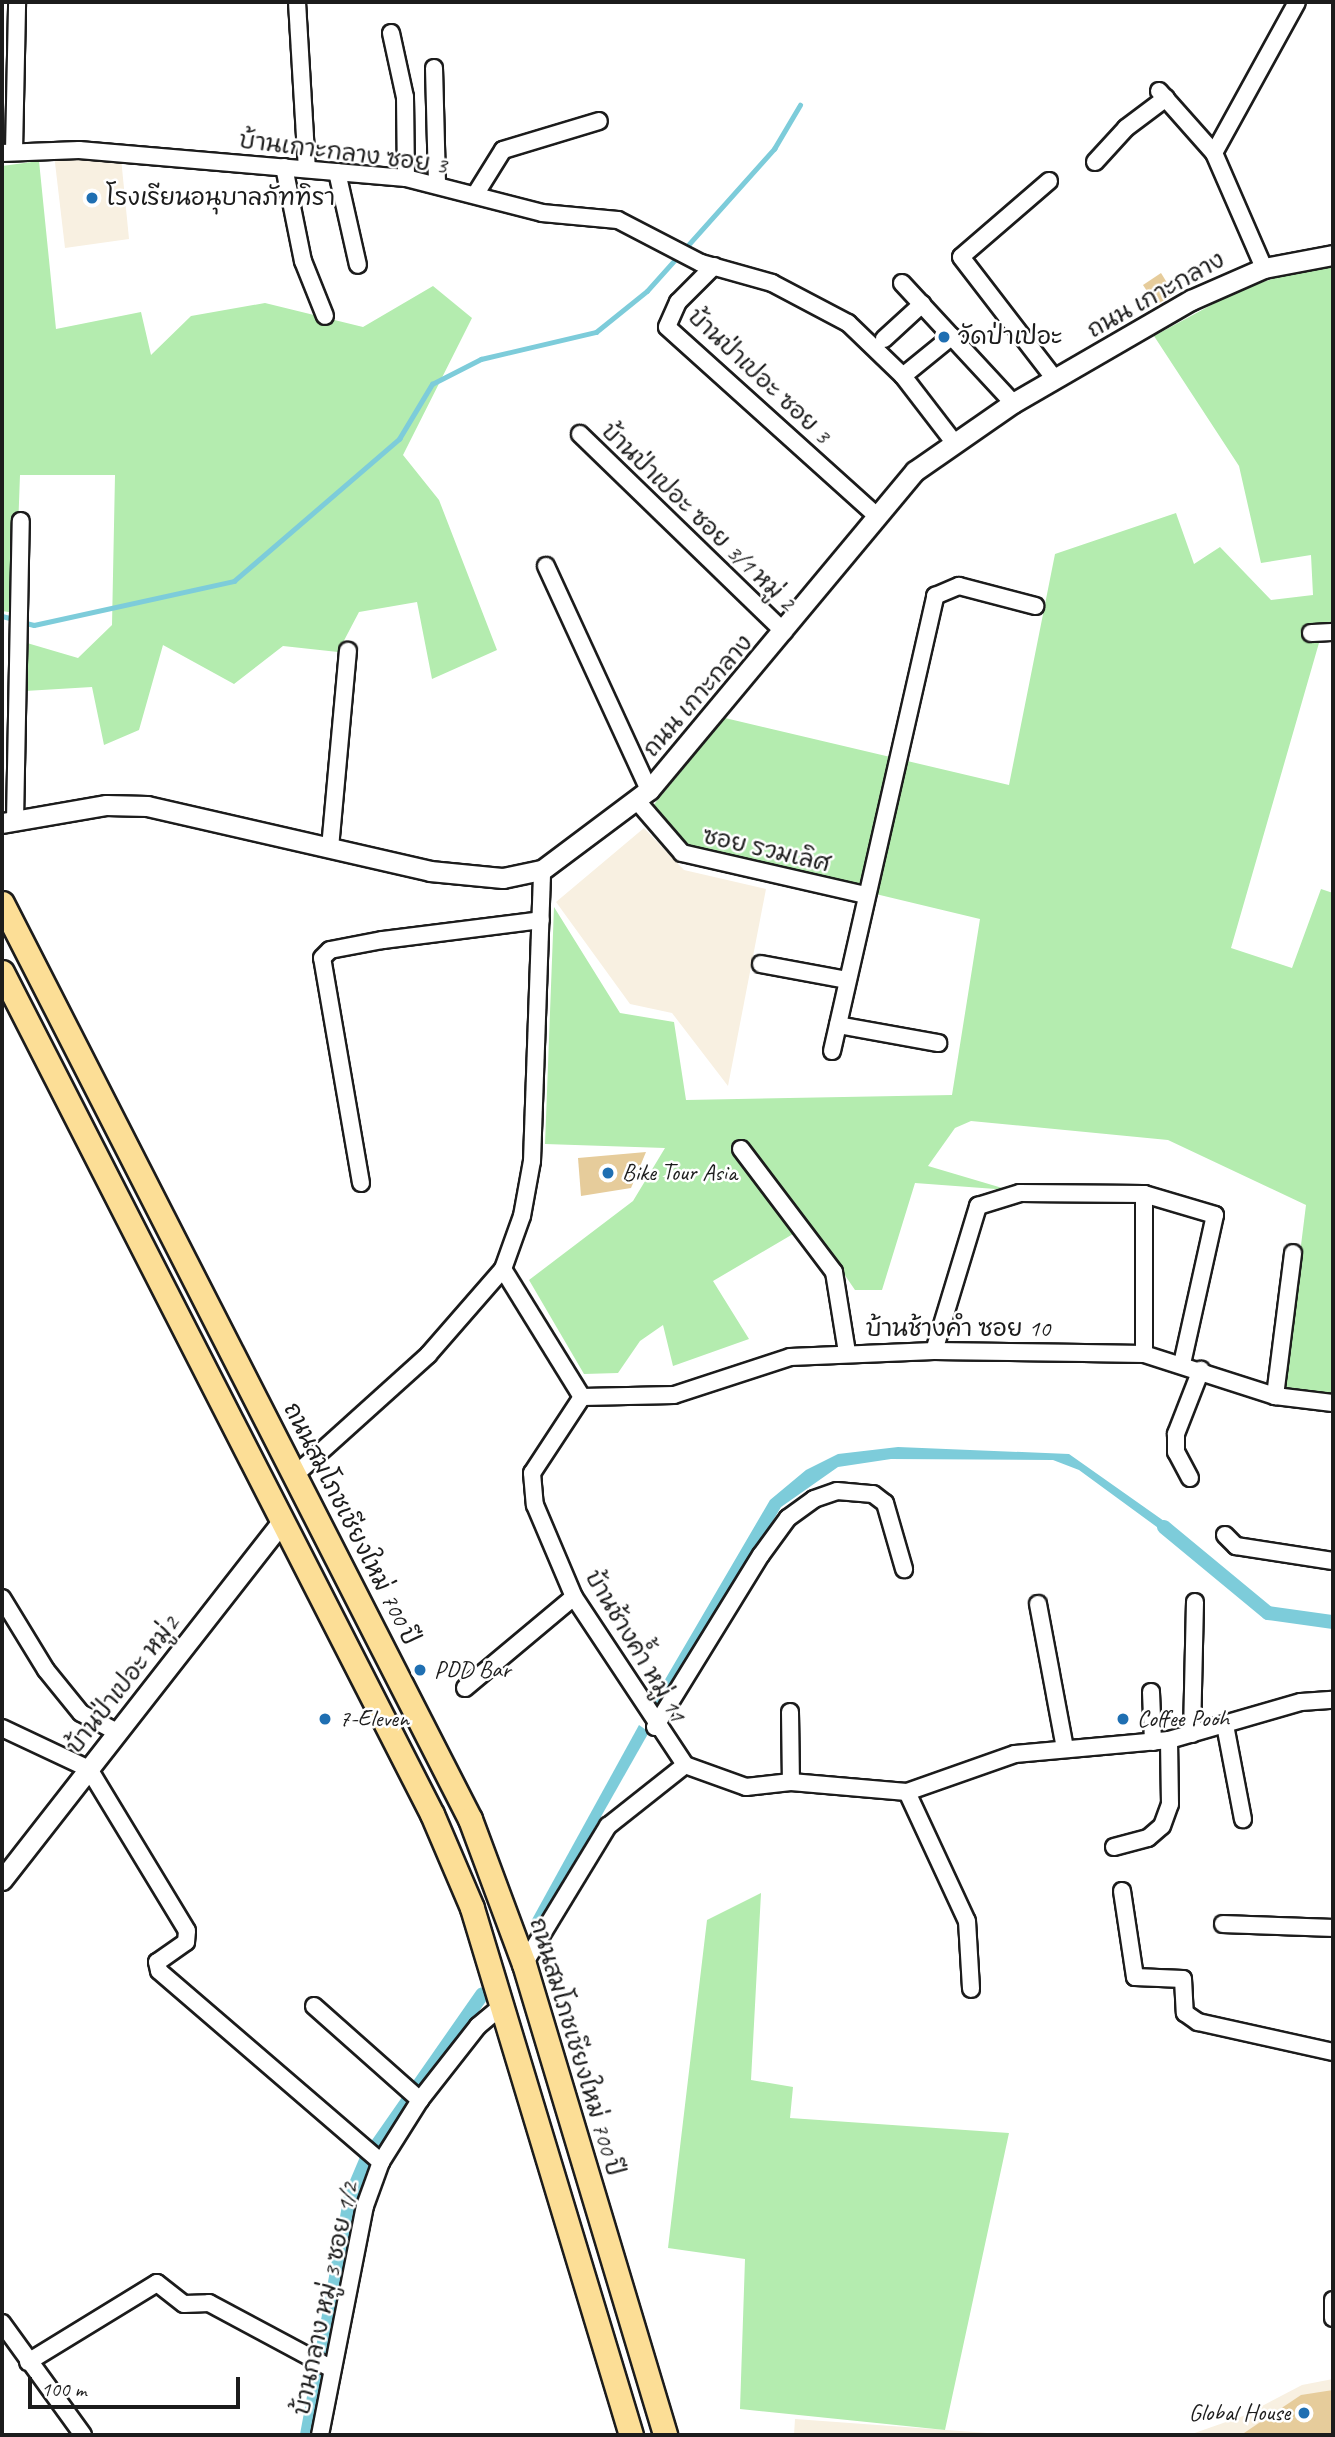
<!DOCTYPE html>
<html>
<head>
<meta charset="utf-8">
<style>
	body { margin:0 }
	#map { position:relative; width:1335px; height:2437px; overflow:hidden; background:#fff; font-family:Caveat,"Playpen Sans Thai",sans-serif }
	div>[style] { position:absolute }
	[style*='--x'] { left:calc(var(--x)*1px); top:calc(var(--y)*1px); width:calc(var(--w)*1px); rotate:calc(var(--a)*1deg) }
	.built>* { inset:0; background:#f8f0e1 }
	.green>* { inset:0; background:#b4ecaf }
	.water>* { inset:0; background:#7dccda }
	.stream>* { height:4.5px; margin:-2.25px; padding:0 2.25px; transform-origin:2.25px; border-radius:2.25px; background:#7dccda }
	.canal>* { height:14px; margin:-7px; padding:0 7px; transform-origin:7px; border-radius:7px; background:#7dccda }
	.building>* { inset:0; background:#e6cc9b }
	.roads { filter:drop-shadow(2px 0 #1c1c1c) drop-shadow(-2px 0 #1c1c1c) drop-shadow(0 2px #1c1c1c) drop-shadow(0 -2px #1c1c1c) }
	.minor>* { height:16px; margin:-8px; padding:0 8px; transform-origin:8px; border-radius:8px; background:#fff }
	.tertiary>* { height:19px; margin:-9.5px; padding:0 9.5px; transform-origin:9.5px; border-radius:9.5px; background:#fff }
	.primary>* { height:23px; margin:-11.5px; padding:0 11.5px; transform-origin:11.5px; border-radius:11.5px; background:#fcde96 }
	.dots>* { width:19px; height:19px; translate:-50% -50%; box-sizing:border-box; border:4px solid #fff; border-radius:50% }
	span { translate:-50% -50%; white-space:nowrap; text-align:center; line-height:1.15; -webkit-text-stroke:5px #fff; paint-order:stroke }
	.street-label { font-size:24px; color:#1c1c1c }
	.poi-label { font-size:24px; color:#1c1c1c }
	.left { translate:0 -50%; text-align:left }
	.right { translate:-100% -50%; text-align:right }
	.frame { position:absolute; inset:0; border:4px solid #1c1c1c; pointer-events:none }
	.scale { position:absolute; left:28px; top:2377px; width:212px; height:32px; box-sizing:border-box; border:4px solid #1c1c1c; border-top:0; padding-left:9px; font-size:21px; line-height:24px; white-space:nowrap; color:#1c1c1c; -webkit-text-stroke:5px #fff; paint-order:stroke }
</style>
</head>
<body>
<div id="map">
	<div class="built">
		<i style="clip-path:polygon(54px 154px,121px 158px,129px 239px,65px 248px)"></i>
		<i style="clip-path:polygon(644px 828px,684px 870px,766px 889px,728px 1086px,672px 1013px,630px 1004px,556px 902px)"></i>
		<i style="clip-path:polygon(1333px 2379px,1333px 2435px,1189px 2435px,1243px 2416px,1302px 2385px)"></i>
		<i style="clip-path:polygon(795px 2419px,1015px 2435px,794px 2435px)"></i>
	</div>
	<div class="green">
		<i style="clip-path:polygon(39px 161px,56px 329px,141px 312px,151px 355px,191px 316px,265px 303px,363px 327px,433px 286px,472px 318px,403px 455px,439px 500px,497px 650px,432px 679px,417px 602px,359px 612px,338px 652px,283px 646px,234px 684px,163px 645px,139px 730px,104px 745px,92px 687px,25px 691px,27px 643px,78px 658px,112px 625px,115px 475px,20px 475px,15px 613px,2px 611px,2px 166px)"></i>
		<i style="clip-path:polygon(1333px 267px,1333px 628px,1323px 629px,1231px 948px,1292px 968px,1321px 889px,1333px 893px,1333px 1396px,1283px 1390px,1306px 1205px,1168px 1140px,971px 1121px,955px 1128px,928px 1166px,1009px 1190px,915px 1183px,882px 1290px,855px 1290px,810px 1224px,713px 1281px,749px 1339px,673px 1366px,663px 1325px,640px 1341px,618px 1373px,584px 1374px,529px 1280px,633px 1201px,665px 1148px,545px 1144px,554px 907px,620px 1013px,674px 1022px,686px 1100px,952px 1095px,980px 919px,688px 849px,651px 808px,725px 718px,1009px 785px,1055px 554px,1176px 513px,1194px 564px,1220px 547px,1271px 600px,1313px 595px,1311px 555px,1261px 563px,1239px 466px,1154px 336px,1237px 291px,1304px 268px)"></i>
		<i style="clip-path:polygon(761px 1893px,751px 2080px,793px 2087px,790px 2118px,1009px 2133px,945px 2430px,740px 2409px,745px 2259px,668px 2248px,707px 1920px)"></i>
	</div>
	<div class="water">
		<i style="clip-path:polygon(898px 1447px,1069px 1454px,1181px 1533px,1176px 1541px,1079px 1470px,1053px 1460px,891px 1459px,838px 1467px,781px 1507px,657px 1717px,649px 1707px,770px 1500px,806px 1470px,838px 1454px)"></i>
		<i style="clip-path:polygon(639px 1725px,649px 1732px,535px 1933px,529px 1925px)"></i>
	</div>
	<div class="stream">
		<i style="--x:2;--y:616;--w:12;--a:14"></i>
		<i style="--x:22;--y:622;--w:12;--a:14"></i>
		<i style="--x:34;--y:625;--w:205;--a:-12.4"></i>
		<i style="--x:234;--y:581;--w:218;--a:-40.7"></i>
		<i style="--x:399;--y:439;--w:64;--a:-59"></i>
		<i style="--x:432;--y:384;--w:55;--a:-27"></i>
		<i style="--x:481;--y:359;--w:118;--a:-13.2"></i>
		<i style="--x:596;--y:332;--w:65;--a:-38.8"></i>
		<i style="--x:647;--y:291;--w:191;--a:-48.2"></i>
		<i style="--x:774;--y:149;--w:51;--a:-59.4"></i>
	</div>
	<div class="canal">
		<i style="--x:1164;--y:1527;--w:135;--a:39.6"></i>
		<i style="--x:1268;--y:1613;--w:66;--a:7.9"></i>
		<i style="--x:307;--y:2435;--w:243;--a:-79.6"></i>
		<i style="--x:351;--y:2196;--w:38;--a:-67"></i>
		<i style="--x:366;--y:2161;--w:203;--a:-55.1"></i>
	</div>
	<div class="building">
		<i style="clip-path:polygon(1161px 273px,1174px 294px,1156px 305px,1143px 285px)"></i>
		<i style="clip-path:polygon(646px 1152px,631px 1188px,581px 1196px,578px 1158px)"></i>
		<i style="clip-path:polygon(1333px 2390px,1333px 2435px,1241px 2435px,1301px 2395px)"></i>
	</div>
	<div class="roads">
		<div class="minor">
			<i style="--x:297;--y:2;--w:167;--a:86.6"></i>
			<i style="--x:391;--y:33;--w:66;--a:77.7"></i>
			<i style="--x:405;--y:97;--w:81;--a:89.3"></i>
			<i style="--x:434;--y:68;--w:115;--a:88.5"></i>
			<i style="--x:1159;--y:91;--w:83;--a:48.4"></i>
			<i style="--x:1214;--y:153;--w:125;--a:66.5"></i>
			<i style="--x:14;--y:151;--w:149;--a:-88.8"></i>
			<i style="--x:2;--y:153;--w:77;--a:-2.2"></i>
			<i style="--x:79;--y:150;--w:328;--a:4.9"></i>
			<i style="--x:406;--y:178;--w:140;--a:14.4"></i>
			<i style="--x:542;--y:213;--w:76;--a:5.3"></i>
			<i style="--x:618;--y:220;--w:93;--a:27.4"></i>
			<i style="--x:701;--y:263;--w:74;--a:15.7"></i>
			<i style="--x:772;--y:283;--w:86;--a:27.8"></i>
			<i style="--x:848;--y:323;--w:76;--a:43.9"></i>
			<i style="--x:903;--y:376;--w:82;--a:52.4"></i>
			<i style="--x:1214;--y:153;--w:172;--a:-61.2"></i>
			<i style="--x:1095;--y:162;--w:46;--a:-47.6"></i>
			<i style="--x:1126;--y:128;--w:50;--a:-36.9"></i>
			<i style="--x:284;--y:167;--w:96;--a:78.6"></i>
			<i style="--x:303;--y:261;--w:59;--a:68.2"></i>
			<i style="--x:337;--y:172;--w:95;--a:77.3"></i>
			<i style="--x:1049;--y:181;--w:116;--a:139.2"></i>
			<i style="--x:961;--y:257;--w:154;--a:52.4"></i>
			<i style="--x:475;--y:195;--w:53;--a:-58.1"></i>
			<i style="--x:503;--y:150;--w:100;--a:-16.8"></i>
			<i style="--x:714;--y:266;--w:51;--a:135"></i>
			<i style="--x:678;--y:302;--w:27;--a:114"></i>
			<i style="--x:667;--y:327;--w:280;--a:42"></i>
			<i style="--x:902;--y:283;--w:163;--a:47.2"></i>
			<i style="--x:884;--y:339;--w:52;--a:-42.6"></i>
			<i style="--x:903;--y:376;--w:63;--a:-39.2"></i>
			<i style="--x:580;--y:434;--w:284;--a:44.1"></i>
			<i style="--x:546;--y:566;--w:247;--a:65.3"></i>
			<i style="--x:1311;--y:633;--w:22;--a:-3"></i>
			<i style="--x:638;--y:802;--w:67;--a:49.2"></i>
			<i style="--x:682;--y:853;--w:188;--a:12.9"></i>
			<i style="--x:15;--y:821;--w:300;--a:-88.9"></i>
			<i style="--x:330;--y:848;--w:198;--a:-84.8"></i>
			<i style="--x:761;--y:964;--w:87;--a:10.5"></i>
			<i style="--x:838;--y:1025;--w:102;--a:10.2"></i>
			<i style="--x:832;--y:1051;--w:467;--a:-77.2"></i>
			<i style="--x:935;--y:596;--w:26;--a:-23"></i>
			<i style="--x:959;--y:586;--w:79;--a:14.7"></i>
			<i style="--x:741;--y:1149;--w:154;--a:52.9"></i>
			<i style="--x:834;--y:1272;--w:81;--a:80.8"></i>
			<i style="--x:361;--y:1183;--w:228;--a:-99.8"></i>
			<i style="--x:322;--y:958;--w:11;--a:-45"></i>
			<i style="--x:330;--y:950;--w:54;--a:-10.7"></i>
			<i style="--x:383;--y:940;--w:159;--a:-7.2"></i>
			<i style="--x:1144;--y:1194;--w:160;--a:90"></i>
			<i style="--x:503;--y:1269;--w:150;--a:58.3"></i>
			<i style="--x:934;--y:1351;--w:152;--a:-73.1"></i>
			<i style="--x:978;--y:1206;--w:44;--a:-17.2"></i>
			<i style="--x:1020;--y:1193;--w:124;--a:0.5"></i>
			<i style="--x:1144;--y:1194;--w:74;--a:16.5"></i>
			<i style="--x:1215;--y:1215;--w:153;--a:102.5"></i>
			<i style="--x:1275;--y:1396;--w:144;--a:-82.8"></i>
			<i style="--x:582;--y:1397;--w:92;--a:-1.2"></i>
			<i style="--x:674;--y:1395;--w:122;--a:-18.1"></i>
			<i style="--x:790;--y:1357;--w:144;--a:-2.4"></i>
			<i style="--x:934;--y:1351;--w:210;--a:0.8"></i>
			<i style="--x:1144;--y:1354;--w:138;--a:17.8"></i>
			<i style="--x:1275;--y:1396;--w:58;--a:6.9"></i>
			<i style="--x:582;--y:1397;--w:91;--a:123.3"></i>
			<i style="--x:532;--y:1473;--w:32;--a:85"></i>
			<i style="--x:535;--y:1505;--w:100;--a:67"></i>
			<i style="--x:574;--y:1597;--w:201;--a:56.5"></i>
			<i style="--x:296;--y:1474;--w:178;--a:-42"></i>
			<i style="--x:428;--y:1355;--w:114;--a:-48.9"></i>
			<i style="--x:503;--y:1269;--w:56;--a:-70.3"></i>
			<i style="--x:522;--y:1216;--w:56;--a:-79.7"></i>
			<i style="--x:532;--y:1161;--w:291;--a:-88"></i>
			<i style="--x:1190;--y:1478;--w:30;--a:-118"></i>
			<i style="--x:1176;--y:1452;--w:18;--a:-90"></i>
			<i style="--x:1176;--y:1434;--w:69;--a:-68.7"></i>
			<i style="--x:1225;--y:1535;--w:16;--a:45"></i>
			<i style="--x:1236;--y:1546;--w:98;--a:8.8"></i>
			<i style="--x:2;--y:1598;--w:84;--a:58.6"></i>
			<i style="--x:46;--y:1670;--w:55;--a:50.9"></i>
			<i style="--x:81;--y:1713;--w:41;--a:27.8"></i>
			<i style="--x:1038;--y:1604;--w:147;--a:79.4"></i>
			<i style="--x:465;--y:1688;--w:142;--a:-39.9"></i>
			<i style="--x:1151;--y:1692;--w:50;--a:87.7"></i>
			<i style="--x:790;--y:1712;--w:70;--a:89.2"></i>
			<i style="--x:1225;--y:1725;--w:96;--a:79.2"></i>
			<i style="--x:655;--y:1727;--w:202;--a:-58.4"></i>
			<i style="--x:761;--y:1555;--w:46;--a:-53.9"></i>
			<i style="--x:788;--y:1518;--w:32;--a:-36"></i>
			<i style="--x:814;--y:1499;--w:24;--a:-19"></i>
			<i style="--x:837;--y:1491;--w:36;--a:5"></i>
			<i style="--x:873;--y:1494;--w:15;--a:37"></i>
			<i style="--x:885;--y:1503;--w:69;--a:73.9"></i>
			<i style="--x:2;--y:1728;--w:96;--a:25.2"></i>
			<i style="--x:89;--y:1769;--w:189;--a:58.8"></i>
			<i style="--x:187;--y:1931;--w:11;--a:95"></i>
			<i style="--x:186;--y:1942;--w:35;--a:145"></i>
			<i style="--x:157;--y:1962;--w:9;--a:77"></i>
			<i style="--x:159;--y:1971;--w:293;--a:40.7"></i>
			<i style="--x:1192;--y:1734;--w:132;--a:-88.7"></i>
			<i style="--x:685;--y:1765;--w:65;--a:19.8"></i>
			<i style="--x:746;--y:1787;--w:45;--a:-6.3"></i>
			<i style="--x:791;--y:1782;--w:116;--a:4.9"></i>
			<i style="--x:907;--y:1792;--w:114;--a:-19.4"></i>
			<i style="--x:1015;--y:1754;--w:155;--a:-5.2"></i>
			<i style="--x:1169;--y:1740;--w:137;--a:-16.1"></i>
			<i style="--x:1301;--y:1702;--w:32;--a:-4"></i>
			<i style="--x:907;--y:1792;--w:142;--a:65.1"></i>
			<i style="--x:967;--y:1921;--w:68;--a:86.6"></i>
			<i style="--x:1114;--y:1847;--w:35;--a:-15"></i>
			<i style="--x:1148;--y:1838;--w:18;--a:-41"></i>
			<i style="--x:1162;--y:1826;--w:23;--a:-70"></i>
			<i style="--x:1170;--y:1804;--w:64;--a:-90.9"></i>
			<i style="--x:1122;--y:1891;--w:87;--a:81.4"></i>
			<i style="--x:1135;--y:1977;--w:48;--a:2.4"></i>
			<i style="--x:1183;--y:1979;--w:34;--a:87"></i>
			<i style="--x:1185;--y:2013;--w:16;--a:35"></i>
			<i style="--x:1198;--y:2022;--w:138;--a:12.5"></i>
			<i style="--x:1223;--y:1924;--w:110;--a:2.1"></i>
			<i style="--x:524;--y:1964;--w:162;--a:-58.7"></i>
			<i style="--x:608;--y:1826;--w:98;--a:-38.4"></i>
			<i style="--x:314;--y:2006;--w:142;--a:41.6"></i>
			<i style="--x:1333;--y:2300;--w:18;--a:90"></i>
			<i style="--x:2;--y:2323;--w:138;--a:54.1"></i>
			<i style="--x:28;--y:2362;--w:151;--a:-31.5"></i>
			<i style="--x:157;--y:2283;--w:34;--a:38"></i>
			<i style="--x:184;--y:2304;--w:25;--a:-2"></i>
			<i style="--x:209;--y:2303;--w:140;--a:28.2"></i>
			<i style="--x:320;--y:2435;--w:233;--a:-78.9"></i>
			<i style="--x:365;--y:2206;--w:47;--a:-70"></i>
			<i style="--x:381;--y:2162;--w:73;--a:-57.8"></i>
			<i style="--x:420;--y:2100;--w:94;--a:-51.9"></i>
			<i style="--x:478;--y:2026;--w:31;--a:-40"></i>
		</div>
		<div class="tertiary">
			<i style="--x:2;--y:823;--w:106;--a:-9.8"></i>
			<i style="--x:106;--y:805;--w:41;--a:1.4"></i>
			<i style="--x:147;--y:806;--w:290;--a:12.9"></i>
			<i style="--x:430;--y:871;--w:73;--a:5.5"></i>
			<i style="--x:503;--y:878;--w:40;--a:-12"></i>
			<i style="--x:542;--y:870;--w:134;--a:-36.8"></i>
			<i style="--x:649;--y:790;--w:415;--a:-50.2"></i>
			<i style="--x:915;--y:471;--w:119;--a:-34.8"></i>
			<i style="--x:1013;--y:403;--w:206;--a:-30.1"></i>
			<i style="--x:1191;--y:300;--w:80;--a:-23.7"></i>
			<i style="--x:1264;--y:268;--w:70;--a:-10.7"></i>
			<i style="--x:2;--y:1880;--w:457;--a:-52"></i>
		</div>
		<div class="primary">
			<i style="--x:2;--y:903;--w:1029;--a:62.94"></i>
			<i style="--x:470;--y:1819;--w:155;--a:69.6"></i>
			<i style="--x:524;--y:1964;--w:492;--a:73.3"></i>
			<i style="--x:2;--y:972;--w:945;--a:62.95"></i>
			<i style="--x:432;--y:1814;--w:102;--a:66.9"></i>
			<i style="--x:472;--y:1908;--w:550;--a:73.21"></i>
		</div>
	</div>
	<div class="dots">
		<i style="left:92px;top:198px;background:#1f6fb2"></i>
		<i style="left:944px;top:337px;background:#1f6fb2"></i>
		<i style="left:608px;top:1173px;background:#1f6fb2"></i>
		<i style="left:420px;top:1670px;background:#1f6fb2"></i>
		<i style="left:325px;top:1719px;background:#1f6fb2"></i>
		<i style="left:1123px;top:1719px;background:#1f6fb2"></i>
		<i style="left:1304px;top:2413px;background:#1f6fb2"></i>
	</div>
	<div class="street-label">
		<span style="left:343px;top:153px;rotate:7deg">บ้านเกาะกลาง ซอย 3</span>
		<span style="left:1156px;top:295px;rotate:-29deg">ถนน เกาะกลาง</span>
		<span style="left:759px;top:376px;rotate:43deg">บ้านป่าเปอะ ซอย 3</span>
		<span style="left:698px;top:517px;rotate:44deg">บ้านป่าเปอะ ซอย 3/1 หมู่ 2</span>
		<span style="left:698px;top:696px;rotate:-49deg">ถนน เกาะกลาง</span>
		<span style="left:766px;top:850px;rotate:13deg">ซอย รวมเลิศ</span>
		<span style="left:958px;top:1329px">บ้านช้างคำ ซอย 10</span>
		<span style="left:351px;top:1524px;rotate:63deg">ถนนสมโภชเชียงใหม่ 700 ปี</span>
		<span style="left:635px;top:1646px;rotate:59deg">บ้านช้างค้ำ หมู่ 11</span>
		<span style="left:123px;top:1685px;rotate:-52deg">บ้านป่าเปอะ หมู่2</span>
		<span style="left:576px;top:2047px;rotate:73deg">ถนนสมโภชเชียงใหม่ 700 ปี</span>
		<span style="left:326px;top:2299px;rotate:-78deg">บ้านกลาง หมู่ 3 ซอย 1/2</span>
	</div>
	<div class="poi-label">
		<span class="left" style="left:106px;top:198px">โรงเรียนอนุบาลภัททิรา</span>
		<span class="left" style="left:958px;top:337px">วัดป่าเปอะ</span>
		<span class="left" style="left:622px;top:1173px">Bike Tour Asia</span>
		<span class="left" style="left:434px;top:1670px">PDD Bar</span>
		<span class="left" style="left:339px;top:1719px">7-Eleven</span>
		<span class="left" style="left:1137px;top:1719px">Coffee Pooh</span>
		<span class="right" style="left:1290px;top:2413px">Global House</span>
	</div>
	<div class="frame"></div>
	<div class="scale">100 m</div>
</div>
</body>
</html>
